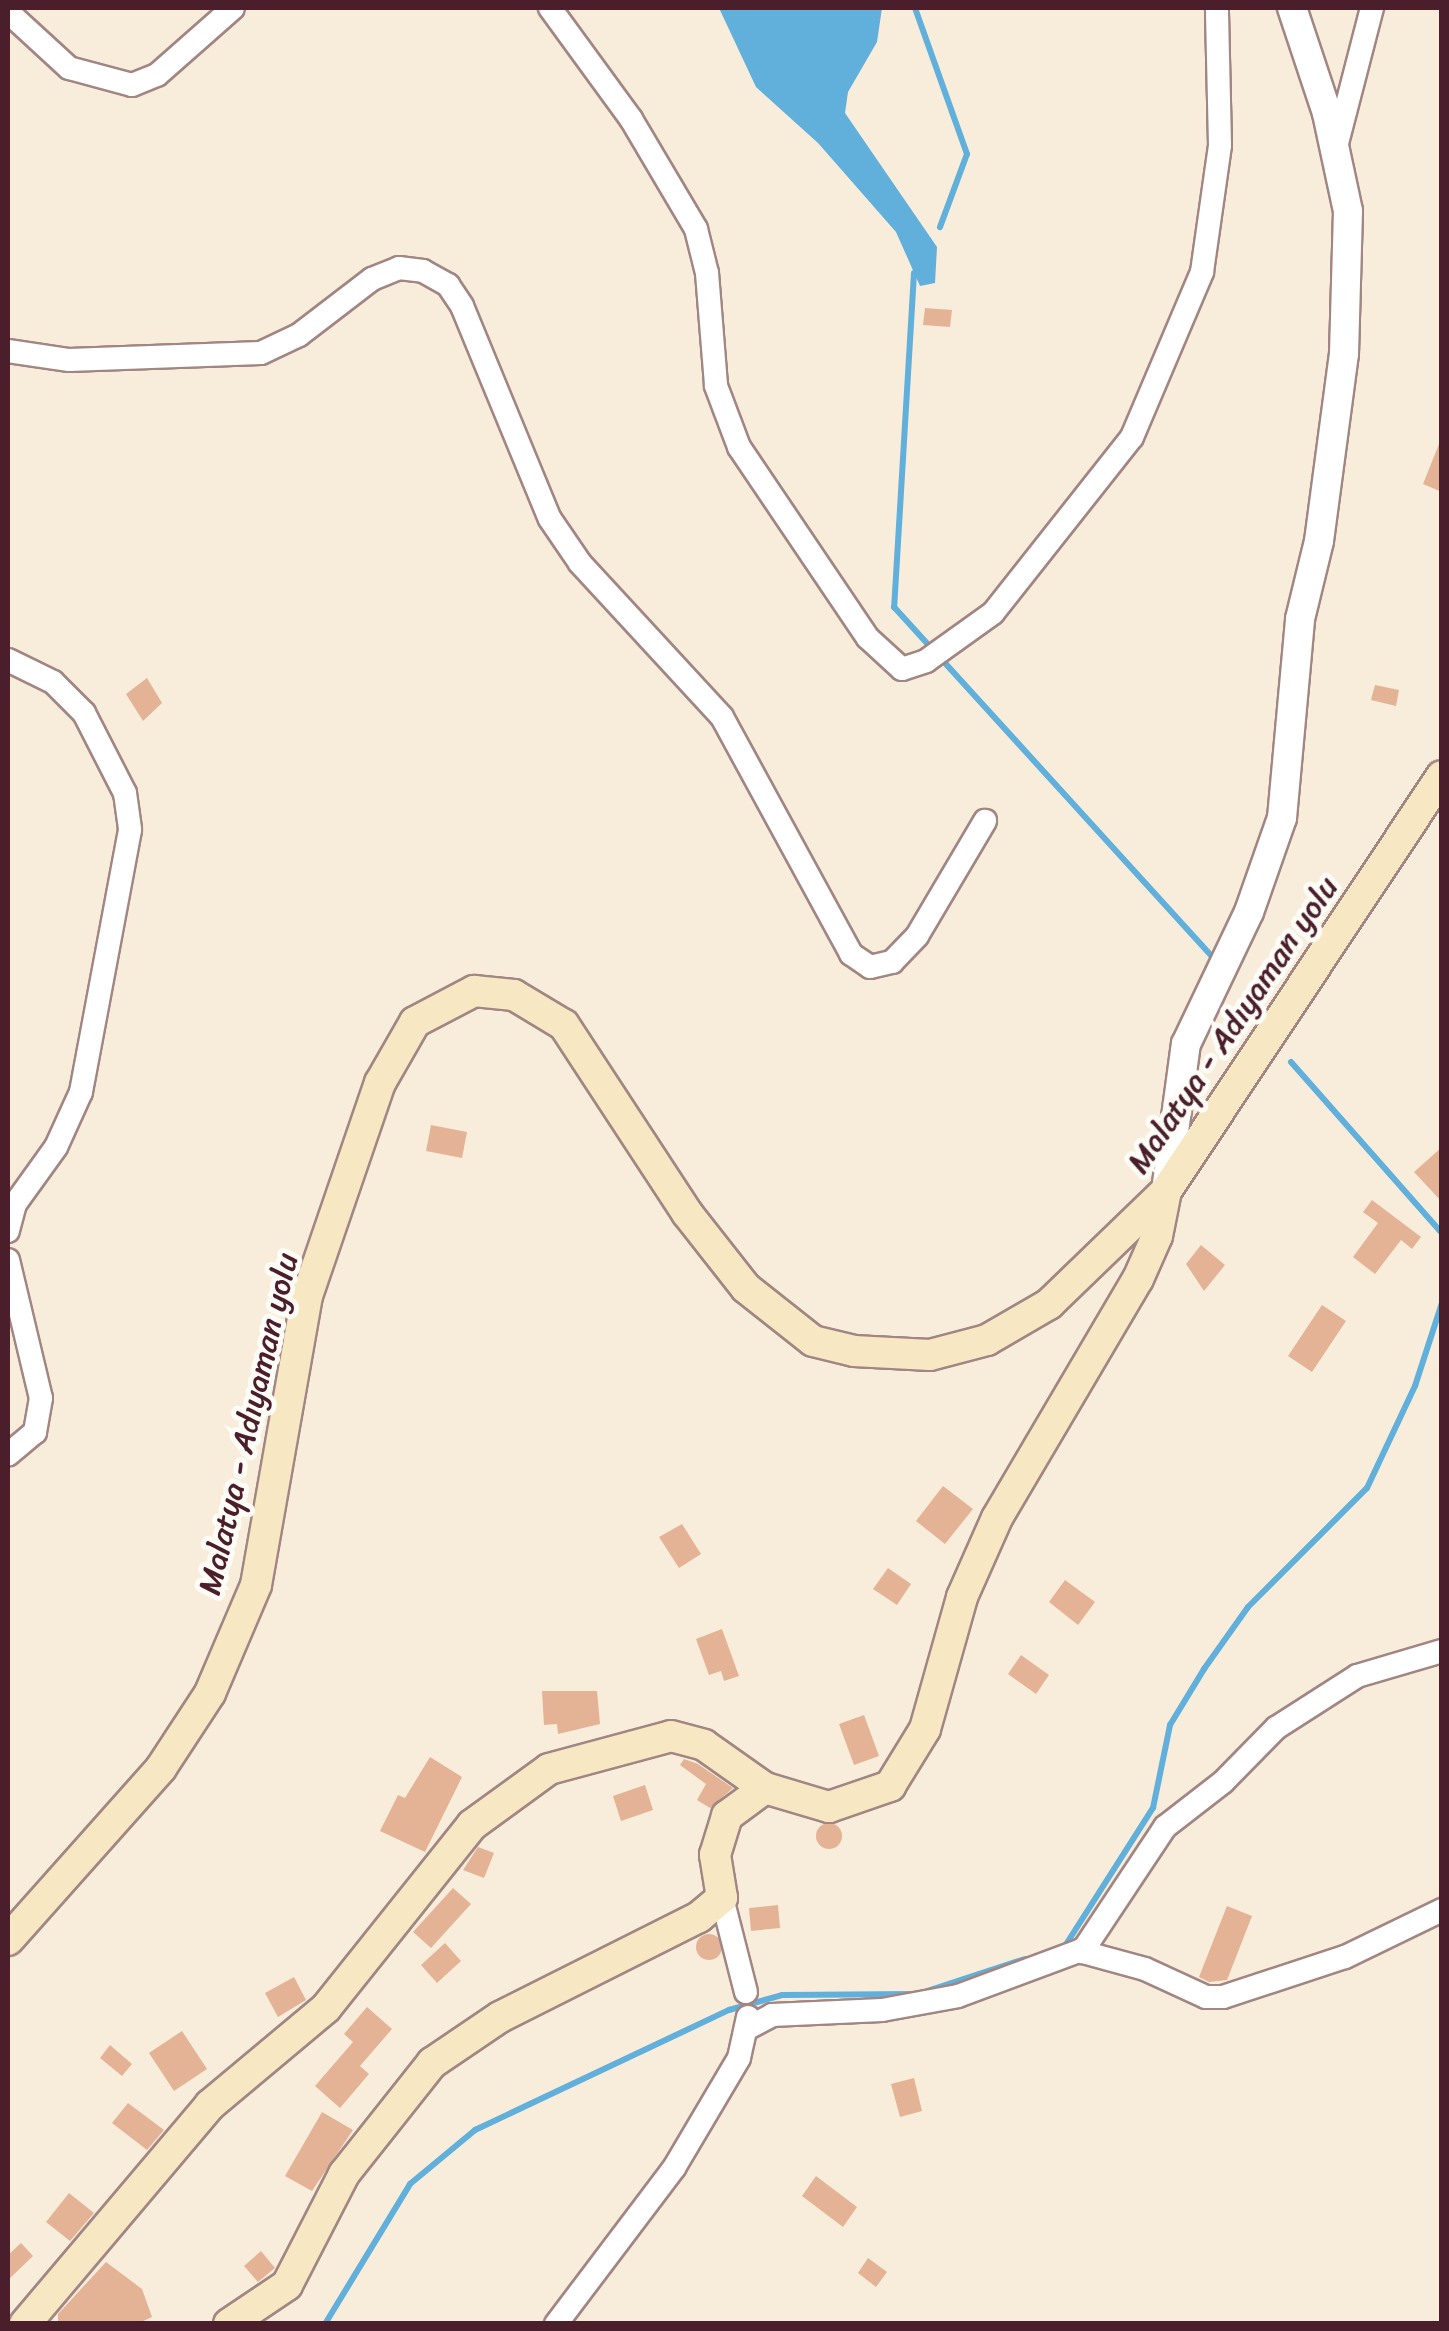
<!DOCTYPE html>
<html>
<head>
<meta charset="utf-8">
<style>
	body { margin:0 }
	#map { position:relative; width:1449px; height:2331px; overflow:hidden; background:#f8eddb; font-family:Sriracha,sans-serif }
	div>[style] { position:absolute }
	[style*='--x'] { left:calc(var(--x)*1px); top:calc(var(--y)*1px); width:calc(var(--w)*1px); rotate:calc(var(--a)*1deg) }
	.water>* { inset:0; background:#61afdb }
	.stream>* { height:6px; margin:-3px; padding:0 3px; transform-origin:3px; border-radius:3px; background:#61afdb }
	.building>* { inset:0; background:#e4b396 }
	.round { border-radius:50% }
	.roads { filter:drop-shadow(2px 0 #a18683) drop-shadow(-2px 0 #a18683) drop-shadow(0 2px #a18683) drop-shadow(0 -2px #a18683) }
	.minor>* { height:22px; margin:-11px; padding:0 11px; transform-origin:11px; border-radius:11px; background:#fff }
	.tertiary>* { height:28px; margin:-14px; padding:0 14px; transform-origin:14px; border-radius:14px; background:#fff }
	.secondary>* { height:30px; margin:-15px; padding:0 15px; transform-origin:15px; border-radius:15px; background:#f7e8c3 }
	span { translate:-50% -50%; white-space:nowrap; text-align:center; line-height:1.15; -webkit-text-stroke:10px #fdfcf7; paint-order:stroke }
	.street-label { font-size:32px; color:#4a1f2b }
	.frame { position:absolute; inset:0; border:10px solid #4a1f2b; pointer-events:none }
</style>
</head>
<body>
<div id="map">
	<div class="water">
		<i style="clip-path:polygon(719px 8px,882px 8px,877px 42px,848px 92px,845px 113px,937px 247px,935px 283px,920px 286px,896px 232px,818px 143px,756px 87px)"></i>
	</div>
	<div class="stream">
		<i style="--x:915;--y:8;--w:155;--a:70.4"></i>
		<i style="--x:967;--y:154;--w:78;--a:110.3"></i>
		<i style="--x:914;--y:273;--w:335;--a:93.4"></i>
		<i style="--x:894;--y:607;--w:479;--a:47.7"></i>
		<i style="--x:1291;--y:1062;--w:228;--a:48.6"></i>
		<i style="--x:1065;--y:1946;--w:164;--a:-57.5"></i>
		<i style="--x:1153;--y:1808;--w:85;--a:-78.4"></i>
		<i style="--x:1170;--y:1725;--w:66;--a:-58.7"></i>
		<i style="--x:1204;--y:1669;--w:76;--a:-54.6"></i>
		<i style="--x:1248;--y:1607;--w:168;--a:-45"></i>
		<i style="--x:1367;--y:1488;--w:113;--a:-64.8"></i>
		<i style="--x:1415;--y:1386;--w:87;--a:-72"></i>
		<i style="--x:927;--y:1991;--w:103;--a:-18.1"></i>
		<i style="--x:325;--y:2324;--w:164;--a:-58.7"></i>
		<i style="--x:410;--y:2184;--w:85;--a:-39.7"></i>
		<i style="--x:475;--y:2130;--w:281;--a:-25.3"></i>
		<i style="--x:729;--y:2010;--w:55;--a:-15.8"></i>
		<i style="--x:782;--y:1995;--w:133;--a:-0.4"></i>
	</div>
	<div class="building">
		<i style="clip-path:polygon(925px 308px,952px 310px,950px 327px,923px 325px)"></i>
		<i style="clip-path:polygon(1441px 439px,1442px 439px,1442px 492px,1423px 484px)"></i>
		<i style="clip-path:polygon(147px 678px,162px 703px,143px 721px,126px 694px)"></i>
		<i style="clip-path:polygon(1375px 685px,1399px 690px,1396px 706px,1371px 700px)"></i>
		<i style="clip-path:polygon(431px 1125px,467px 1132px,462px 1158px,426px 1151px)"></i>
		<i style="clip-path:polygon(1442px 1147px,1442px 1202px,1414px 1172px)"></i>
		<i style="clip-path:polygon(1372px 1200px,1421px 1237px,1412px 1249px,1401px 1240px,1375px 1274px,1353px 1257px,1378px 1223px,1363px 1212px)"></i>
		<i style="clip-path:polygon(1201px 1245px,1225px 1265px,1204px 1291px,1186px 1264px)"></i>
		<i style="clip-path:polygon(1322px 1305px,1346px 1321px,1312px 1372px,1288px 1356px)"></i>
		<i style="clip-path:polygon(943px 1486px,973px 1509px,945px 1544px,916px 1521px)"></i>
		<i style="clip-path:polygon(682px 1524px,701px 1554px,679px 1568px,659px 1537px)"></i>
		<i style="clip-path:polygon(888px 1568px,911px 1584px,897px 1605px,873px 1589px)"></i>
		<i style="clip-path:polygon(1065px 1580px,1095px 1602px,1078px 1625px,1049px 1602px)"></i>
		<i style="clip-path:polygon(722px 1629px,739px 1676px,724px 1681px,721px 1671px,709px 1675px,696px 1639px)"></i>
		<i style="clip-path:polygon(1021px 1655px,1049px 1675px,1036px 1694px,1008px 1674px)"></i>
		<i style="clip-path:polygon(542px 1691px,597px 1691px,600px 1724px,558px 1734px,557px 1724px,544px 1725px)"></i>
		<i style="clip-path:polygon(864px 1715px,879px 1756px,854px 1765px,839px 1724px)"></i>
		<i style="clip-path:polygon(430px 1757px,462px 1777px,425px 1852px,380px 1831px,398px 1795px,405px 1798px)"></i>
		<i style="clip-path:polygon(684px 1759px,698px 1764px,733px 1788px,710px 1808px,697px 1800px,706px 1784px,680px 1765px)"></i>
		<i style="clip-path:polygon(645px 1785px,653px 1810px,621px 1821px,613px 1796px)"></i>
		<i class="round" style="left:816px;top:1823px;width:26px;height:26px"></i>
		<i style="clip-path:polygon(478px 1847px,494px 1853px,484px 1878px,463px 1870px)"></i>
		<i style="clip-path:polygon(453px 1888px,471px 1904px,431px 1948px,413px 1932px)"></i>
		<i style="clip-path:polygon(778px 1905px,780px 1928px,751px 1931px,749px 1908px)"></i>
		<i style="clip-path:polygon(1227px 1906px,1252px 1916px,1227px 1980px,1209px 1982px,1199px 1977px)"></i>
		<i class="round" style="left:696px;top:1934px;width:26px;height:26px"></i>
		<i style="clip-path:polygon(445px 1943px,461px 1961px,437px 1983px,421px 1965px)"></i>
		<i style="clip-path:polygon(294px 1977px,306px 2000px,278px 2017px,265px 1993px)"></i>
		<i style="clip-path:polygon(367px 2007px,392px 2029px,360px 2066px,369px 2074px,340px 2108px,315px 2086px,353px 2042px,344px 2034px)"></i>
		<i style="clip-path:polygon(182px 2031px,207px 2069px,174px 2091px,149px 2053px)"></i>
		<i style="clip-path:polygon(110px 2045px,132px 2064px,122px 2076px,100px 2058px)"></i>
		<i style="clip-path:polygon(914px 2078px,922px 2111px,900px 2117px,891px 2084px)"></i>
		<i style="clip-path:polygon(128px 2103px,164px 2130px,147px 2150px,112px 2123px)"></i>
		<i style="clip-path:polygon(322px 2112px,353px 2130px,312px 2191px,285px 2176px)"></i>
		<i style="clip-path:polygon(816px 2176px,857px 2207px,843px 2227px,802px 2196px)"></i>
		<i style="clip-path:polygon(69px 2193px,94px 2213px,70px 2241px,46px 2222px)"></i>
		<i style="clip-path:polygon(21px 2243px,33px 2256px,8px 2280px,8px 2255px)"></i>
		<i style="clip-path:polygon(261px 2251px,275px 2268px,258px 2282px,244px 2266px)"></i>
		<i style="clip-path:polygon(868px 2258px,887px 2272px,876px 2287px,858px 2273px)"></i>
		<i style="clip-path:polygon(106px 2262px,142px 2289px,152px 2317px,137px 2324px,58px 2324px,58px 2314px)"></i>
	</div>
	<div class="roads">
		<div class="minor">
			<i style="--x:550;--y:8;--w:137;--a:53.9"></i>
			<i style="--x:631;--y:119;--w:128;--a:59.4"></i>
			<i style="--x:696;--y:229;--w:45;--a:76"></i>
			<i style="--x:707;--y:273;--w:113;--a:85.4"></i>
			<i style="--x:716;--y:386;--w:65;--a:69.3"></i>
			<i style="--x:739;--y:447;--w:230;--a:56"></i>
			<i style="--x:868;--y:638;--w:46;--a:42.4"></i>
			<i style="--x:902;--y:669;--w:25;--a:-18"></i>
			<i style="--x:926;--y:661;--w:82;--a:-35.6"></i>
			<i style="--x:993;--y:613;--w:224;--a:-51.7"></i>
			<i style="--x:1132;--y:437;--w:179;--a:-67"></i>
			<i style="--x:1202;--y:272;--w:128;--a:-81.9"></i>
			<i style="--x:1220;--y:145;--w:137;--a:-91.3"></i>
			<i style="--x:8;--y:12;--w:83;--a:42.6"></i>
			<i style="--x:69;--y:68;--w:65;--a:15.1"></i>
			<i style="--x:132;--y:85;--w:27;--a:-22"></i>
			<i style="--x:157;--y:75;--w:101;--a:-41.4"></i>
			<i style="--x:1336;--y:147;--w:144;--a:-75.5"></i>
			<i style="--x:8;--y:351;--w:62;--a:8.4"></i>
			<i style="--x:69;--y:360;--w:192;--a:-2.1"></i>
			<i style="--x:261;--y:353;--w:42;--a:-25.3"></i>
			<i style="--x:299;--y:335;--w:92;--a:-37.5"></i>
			<i style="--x:372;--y:279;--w:29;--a:-22"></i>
			<i style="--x:399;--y:268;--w:24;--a:7"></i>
			<i style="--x:423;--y:271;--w:29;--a:29"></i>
			<i style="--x:448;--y:285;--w:25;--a:56"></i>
			<i style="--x:462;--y:306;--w:230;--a:67.6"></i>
			<i style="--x:550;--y:519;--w:53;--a:55.7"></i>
			<i style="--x:580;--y:563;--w:209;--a:47.3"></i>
			<i style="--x:722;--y:717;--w:270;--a:61.4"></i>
			<i style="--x:851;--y:954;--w:23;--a:34"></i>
			<i style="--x:870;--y:967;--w:23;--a:-13"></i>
			<i style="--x:892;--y:962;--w:36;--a:-46"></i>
			<i style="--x:917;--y:936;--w:134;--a:-59.4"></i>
			<i style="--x:8;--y:660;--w:50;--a:26.1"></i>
			<i style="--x:53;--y:682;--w:44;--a:45"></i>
			<i style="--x:84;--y:713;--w:90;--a:62.9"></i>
			<i style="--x:125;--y:793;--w:37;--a:82"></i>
			<i style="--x:130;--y:830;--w:267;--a:100.6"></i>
			<i style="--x:81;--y:1092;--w:60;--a:114.4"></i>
			<i style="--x:56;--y:1147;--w:70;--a:125.7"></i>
			<i style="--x:15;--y:1204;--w:28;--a:105"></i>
			<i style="--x:8;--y:1260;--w:142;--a:76.6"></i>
			<i style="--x:41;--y:1398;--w:35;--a:100"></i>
			<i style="--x:35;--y:1432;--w:35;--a:140"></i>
			<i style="--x:722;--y:1898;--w:97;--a:75.7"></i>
			<i style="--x:1082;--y:1952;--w:150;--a:-56.4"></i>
			<i style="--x:1165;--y:1827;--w:73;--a:-37.8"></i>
			<i style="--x:1223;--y:1782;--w:76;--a:-45.5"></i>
			<i style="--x:1276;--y:1728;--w:96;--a:-32.7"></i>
			<i style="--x:1357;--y:1676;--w:89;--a:-16.4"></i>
			<i style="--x:746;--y:2029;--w:30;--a:-28"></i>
			<i style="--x:772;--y:2015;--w:110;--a:-2.6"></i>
			<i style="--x:882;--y:2010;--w:77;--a:-10.4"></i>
			<i style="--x:958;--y:1996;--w:129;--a:-20.4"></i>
			<i style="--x:1079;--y:1951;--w:68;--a:15.3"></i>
			<i style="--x:1145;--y:1969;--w:67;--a:24.7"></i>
			<i style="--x:1206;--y:1997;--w:17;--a:0"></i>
			<i style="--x:1223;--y:1997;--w:128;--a:-18.2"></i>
			<i style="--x:1345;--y:1957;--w:108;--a:-25.9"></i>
			<i style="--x:556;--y:2324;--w:196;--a:-52.9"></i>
			<i style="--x:674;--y:2168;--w:128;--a:-59.4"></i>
			<i style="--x:739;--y:2058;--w:42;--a:-77.6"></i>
		</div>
		<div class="tertiary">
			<i style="--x:1166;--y:1191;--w:148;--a:-82.3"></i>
			<i style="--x:1186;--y:1044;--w:146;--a:-64.5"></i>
			<i style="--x:1249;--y:912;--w:100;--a:-70.7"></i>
			<i style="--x:1282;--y:818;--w:200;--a:-84.8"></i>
			<i style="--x:1300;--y:619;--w:80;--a:-76.3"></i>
			<i style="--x:1319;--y:541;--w:189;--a:-82.4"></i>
			<i style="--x:1344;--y:354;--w:143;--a:-88.4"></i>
			<i style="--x:1348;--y:211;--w:100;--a:-102.1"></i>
			<i style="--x:1327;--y:113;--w:111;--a:-108.4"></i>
		</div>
		<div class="secondary">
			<i style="--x:8;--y:1940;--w:230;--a:-48.3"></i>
			<i style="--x:161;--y:1768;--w:90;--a:-56.8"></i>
			<i style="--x:210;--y:1693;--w:117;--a:-66.9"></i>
			<i style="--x:256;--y:1585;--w:293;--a:-80"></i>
			<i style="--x:307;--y:1296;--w:225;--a:-71.1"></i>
			<i style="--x:380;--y:1083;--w:70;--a:-60.2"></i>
			<i style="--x:415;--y:1022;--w:67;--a:-27.7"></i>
			<i style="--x:474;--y:991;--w:40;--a:5.7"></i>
			<i style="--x:514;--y:995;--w:58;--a:31"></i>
			<i style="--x:564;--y:1025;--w:225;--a:56.8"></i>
			<i style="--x:687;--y:1213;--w:95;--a:51.8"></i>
			<i style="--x:746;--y:1288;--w:85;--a:38.3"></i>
			<i style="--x:813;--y:1341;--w:42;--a:13.7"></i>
			<i style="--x:854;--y:1351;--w:76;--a:3"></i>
			<i style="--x:930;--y:1355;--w:59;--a:-14.7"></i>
			<i style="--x:987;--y:1340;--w:72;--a:-30.1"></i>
			<i style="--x:1049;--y:1304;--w:163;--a:-44"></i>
			<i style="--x:1166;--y:1191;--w:498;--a:-56.4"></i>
			<i style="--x:25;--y:2324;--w:287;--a:-49.8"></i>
			<i style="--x:210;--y:2105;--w:151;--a:-39.9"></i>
			<i style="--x:326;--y:2008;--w:234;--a:-51.4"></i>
			<i style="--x:472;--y:1825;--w:95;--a:-36"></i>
			<i style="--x:549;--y:1769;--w:126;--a:-15.1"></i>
			<i style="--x:671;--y:1736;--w:34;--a:15"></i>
			<i style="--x:704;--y:1745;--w:75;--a:35.2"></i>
			<i style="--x:765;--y:1788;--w:67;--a:16.5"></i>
			<i style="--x:829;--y:1807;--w:65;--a:-19"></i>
			<i style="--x:890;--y:1786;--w:67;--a:-58.4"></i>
			<i style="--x:925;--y:1729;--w:137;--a:-74.3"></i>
			<i style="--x:962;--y:1597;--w:86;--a:-66.1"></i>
			<i style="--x:997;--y:1518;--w:277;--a:-59.5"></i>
			<i style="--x:1138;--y:1279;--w:47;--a:-66.2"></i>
			<i style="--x:1157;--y:1236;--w:46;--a:-78.7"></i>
			<i style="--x:229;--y:2324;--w:70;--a:-33.9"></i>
			<i style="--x:287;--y:2285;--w:125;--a:-62.8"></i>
			<i style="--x:344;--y:2174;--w:142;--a:-51.6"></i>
			<i style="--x:432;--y:2063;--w:82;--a:-34.1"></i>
			<i style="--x:500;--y:2017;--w:223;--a:-26.7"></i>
			<i style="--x:699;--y:1917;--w:30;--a:-40"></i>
			<i style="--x:722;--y:1898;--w:44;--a:-99.2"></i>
			<i style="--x:715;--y:1855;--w:41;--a:-72.9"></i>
			<i style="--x:727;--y:1816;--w:47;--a:-36.4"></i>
		</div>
	</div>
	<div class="street-label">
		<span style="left:1233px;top:1025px;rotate:-56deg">Malatya - Adıyaman yolu</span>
		<span style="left:249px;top:1424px;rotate:-77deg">Malatya - Adıyaman yolu</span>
	</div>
	<div class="frame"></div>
</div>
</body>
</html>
